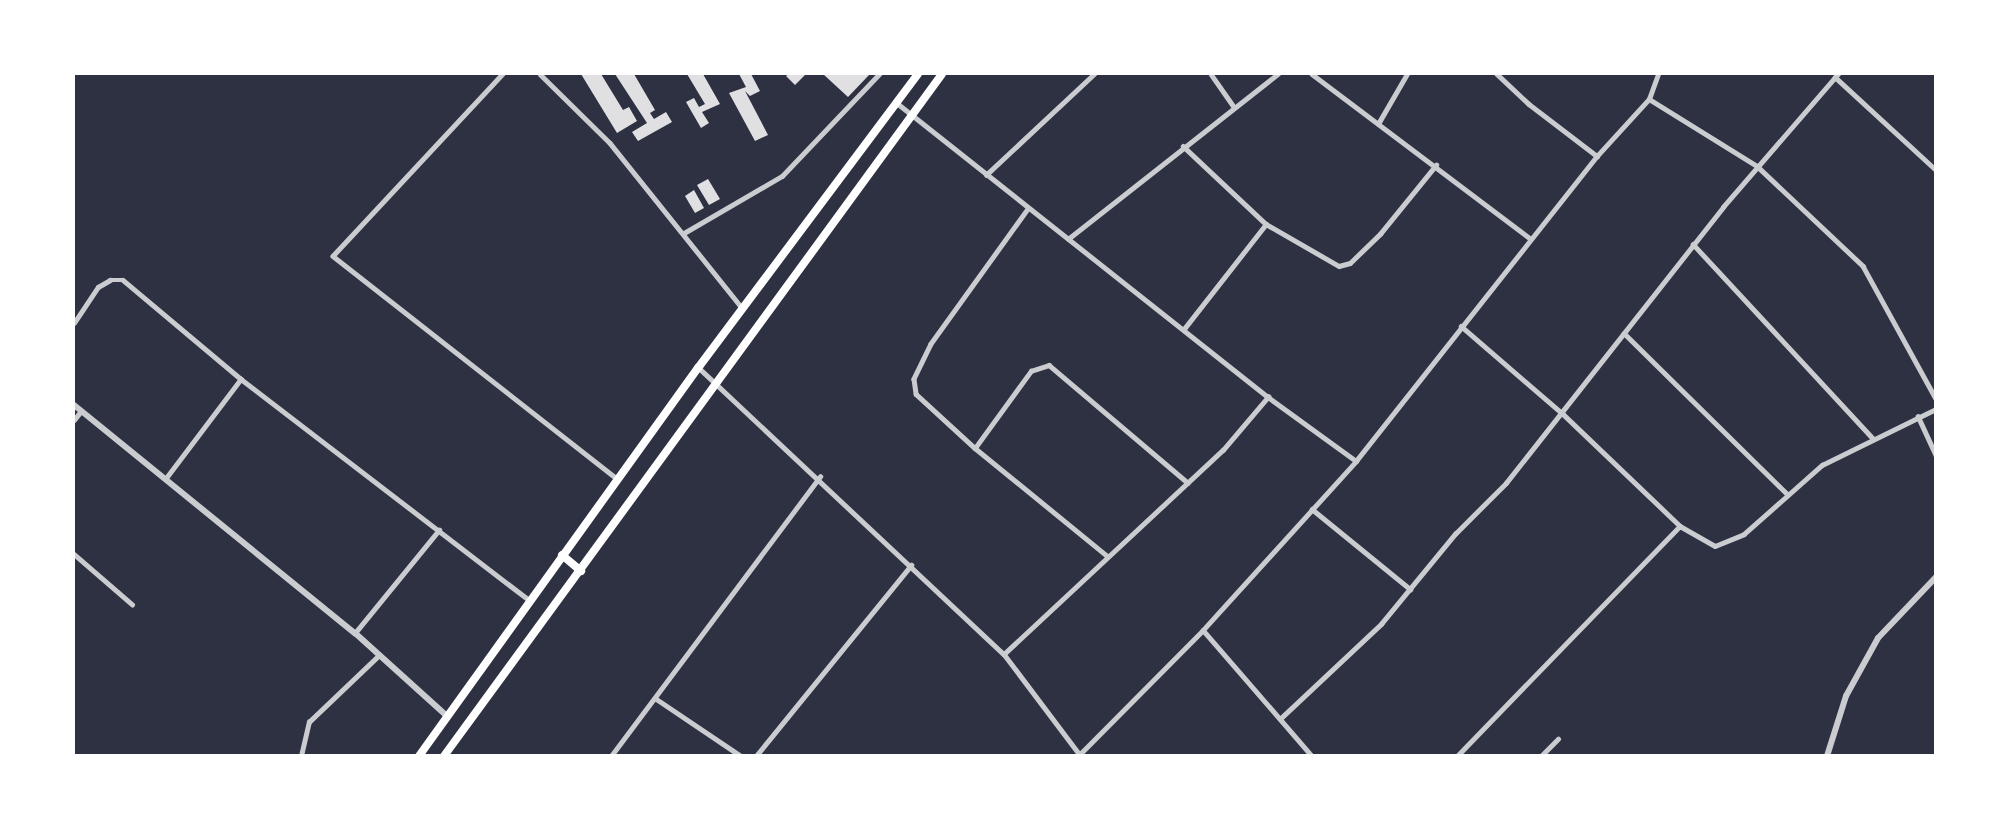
<!DOCTYPE html>
<html>
<head>
<meta charset="utf-8">
<style>
	body { margin:0 }
	#map { position:relative; width:2009px; height:829px; overflow:hidden; background:#2d3142; font-family:Overpass,sans-serif }
	div>[style] { position:absolute }
	[style*='--x'] { left:calc(var(--x)*1px); top:calc(var(--y)*1px); width:calc(var(--w)*1px); rotate:calc(var(--a)*1deg) }
	.building>* { inset:0; background:#e0e0e3 }
	.minor>* { height:4.5px; margin:-2.25px; padding:0 2.25px; transform-origin:2.25px; border-radius:2.25px; background:#caccd0 }
	.tertiary>* { height:6px; margin:-3px; padding:0 3px; transform-origin:3px; border-radius:3px; background:#caccd0 }
	.trunk>* { height:8px; margin:-4px; padding:0 4px; transform-origin:4px; border-radius:4px; background:#fff }
	span { translate:-50% -50%; white-space:nowrap; text-align:center; line-height:1.15; -webkit-text-stroke:5px #fff; paint-order:stroke }
	.frame { position:absolute; inset:0; border:75px solid #fff; pointer-events:none }
</style>
</head>
<body>
<div id="map">
	<div class="building">
		<i style="clip-path:polygon(581px 74px,601px 74px,623px 110px,629px 107px,637px 121px,617px 133px)"></i>
		<i style="clip-path:polygon(615px 74px,634px 74px,655px 110px,650px 113px,654px 119px,666px 112px,672px 122px,638px 141px,632px 132px,647px 123px)"></i>
		<i style="clip-path:polygon(687px 74px,703px 74px,720px 104px,702px 112px,709px 123px,701px 128px,686px 102px,694px 98px,699px 107px,705px 104px)"></i>
		<i style="clip-path:polygon(739px 74px,751px 74px,760px 91px,750px 96px,745px 91px,768px 135px,755px 141px,729px 93px,746px 87px)"></i>
		<i style="clip-path:polygon(789px 74px,806px 74px,795px 85px,786px 76px)"></i>
		<i style="clip-path:polygon(823px 74px,870px 74px,848px 97px)"></i>
		<i style="clip-path:polygon(708px 179px,720px 199px,709px 205px,697px 185px)"></i>
		<i style="clip-path:polygon(694px 190px,704px 208px,695px 213px,685px 196px)"></i>
	</div>
	<div class="minor">
		<i style="--x:503;--y:74;--w:249;--a:133"></i>
		<i style="--x:333;--y:256;--w:361;--a:38.1"></i>
		<i style="--x:540;--y:74;--w:98;--a:44.6"></i>
		<i style="--x:610;--y:143;--w:211;--a:51.3"></i>
		<i style="--x:1211;--y:74;--w:39;--a:55"></i>
		<i style="--x:1312;--y:74;--w:274;--a:37"></i>
		<i style="--x:1497;--y:74;--w:44;--a:43.2"></i>
		<i style="--x:1529;--y:104;--w:86;--a:37.4"></i>
		<i style="--x:1835;--y:77;--w:137;--a:42.6"></i>
		<i style="--x:1649;--y:99;--w:127;--a:31.8"></i>
		<i style="--x:1757;--y:166;--w:146;--a:43.3"></i>
		<i style="--x:1863;--y:266;--w:152;--a:61.2"></i>
		<i style="--x:897;--y:103;--w:473;--a:38.4"></i>
		<i style="--x:1268;--y:397;--w:109;--a:36"></i>
		<i style="--x:1378;--y:124;--w:58;--a:-59.9"></i>
		<i style="--x:1183;--y:146;--w:114;--a:43.2"></i>
		<i style="--x:1266;--y:224;--w:84;--a:29.9"></i>
		<i style="--x:1339;--y:266;--w:11;--a:-15"></i>
		<i style="--x:1350;--y:263;--w:42;--a:-44"></i>
		<i style="--x:1380;--y:234;--w:89;--a:-50.9"></i>
		<i style="--x:986;--y:175;--w:148;--a:-43.1"></i>
		<i style="--x:1028;--y:209;--w:166;--a:125.7"></i>
		<i style="--x:931;--y:344;--w:39;--a:116"></i>
		<i style="--x:914;--y:379;--w:15;--a:82"></i>
		<i style="--x:916;--y:394;--w:80;--a:42.5"></i>
		<i style="--x:975;--y:448;--w:169;--a:39.2"></i>
		<i style="--x:684;--y:233;--w:113;--a:-30.2"></i>
		<i style="--x:782;--y:176;--w:141;--a:-46.4"></i>
		<i style="--x:1068;--y:239;--w:267;--a:-38.2"></i>
		<i style="--x:1693;--y:244;--w:263;--a:47.2"></i>
		<i style="--x:74;--y:323;--w:43;--a:-56.3"></i>
		<i style="--x:98;--y:287;--w:14;--a:-30"></i>
		<i style="--x:110;--y:280;--w:13;--a:0"></i>
		<i style="--x:123;--y:280;--w:154;--a:40"></i>
		<i style="--x:241;--y:379;--w:364;--a:37.5"></i>
		<i style="--x:1461;--y:326;--w:135;--a:40.8"></i>
		<i style="--x:1563;--y:414;--w:162;--a:43.7"></i>
		<i style="--x:1680;--y:526;--w:40;--a:29.7"></i>
		<i style="--x:1715;--y:546;--w:31;--a:-22"></i>
		<i style="--x:1744;--y:534;--w:104;--a:-41.5"></i>
		<i style="--x:1822;--y:465;--w:127;--a:-26.2"></i>
		<i style="--x:1184;--y:329;--w:133;--a:-52"></i>
		<i style="--x:1624;--y:333;--w:229;--a:44.6"></i>
		<i style="--x:699;--y:368;--w:418;--a:43.2"></i>
		<i style="--x:1004;--y:654;--w:126;--a:53"></i>
		<i style="--x:1918;--y:416;--w:43;--a:65.2"></i>
		<i style="--x:74;--y:420;--w:11;--a:-52"></i>
		<i style="--x:975;--y:448;--w:95;--a:-54"></i>
		<i style="--x:1031;--y:371;--w:19;--a:-18"></i>
		<i style="--x:1049;--y:365;--w:182;--a:40.3"></i>
		<i style="--x:166;--y:478;--w:124;--a:-52.9"></i>
		<i style="--x:1312;--y:509;--w:127;--a:39.2"></i>
		<i style="--x:74;--y:554;--w:77;--a:40.8"></i>
		<i style="--x:1203;--y:630;--w:167;--a:49.1"></i>
		<i style="--x:355;--y:633;--w:133;--a:-50.8"></i>
		<i style="--x:1004;--y:654;--w:299;--a:-43"></i>
		<i style="--x:1223;--y:450;--w:70;--a:-49.7"></i>
		<i style="--x:655;--y:698;--w:104;--a:34"></i>
		<i style="--x:1280;--y:719;--w:139;--a:-43.2"></i>
		<i style="--x:1381;--y:624;--w:117;--a:-50.6"></i>
		<i style="--x:1455;--y:534;--w:72;--a:-45"></i>
		<i style="--x:1506;--y:483;--w:351;--a:-51.8"></i>
		<i style="--x:1723;--y:207;--w:176;--a:-49.2"></i>
		<i style="--x:301;--y:756;--w:35;--a:-77"></i>
		<i style="--x:309;--y:722;--w:97;--a:-43.7"></i>
		<i style="--x:611;--y:756;--w:349;--a:-53.2"></i>
		<i style="--x:756;--y:756;--w:246;--a:-50.9"></i>
		<i style="--x:1078;--y:756;--w:177;--a:-45.2"></i>
		<i style="--x:1203;--y:630;--w:228;--a:-47.8"></i>
		<i style="--x:1356;--y:461;--w:389;--a:-51.7"></i>
		<i style="--x:1597;--y:156;--w:77;--a:-47.6"></i>
		<i style="--x:1649;--y:99;--w:27;--a:-70"></i>
		<i style="--x:1457;--y:756;--w:320;--a:-45.9"></i>
		<i style="--x:1541;--y:756;--w:24;--a:-45"></i>
	</div>
	<div class="tertiary">
		<i style="--x:74;--y:405;--w:362;--a:39.1"></i>
		<i style="--x:355;--y:633;--w:125;--a:42.1"></i>
		<i style="--x:1827;--y:756;--w:63;--a:-72.4"></i>
		<i style="--x:1846;--y:696;--w:66;--a:-61.1"></i>
		<i style="--x:1878;--y:638;--w:84;--a:-46.4"></i>
	</div>
	<div class="trunk">
		<i style="--x:562;--y:555;--w:25;--a:40"></i>
		<i style="--x:419;--y:756;--w:478;--a:-54.3"></i>
		<i style="--x:698;--y:368;--w:367;--a:-53.2"></i>
		<i style="--x:444;--y:756;--w:844;--a:-53.86"></i>
	</div>
	<div class="frame"></div>
</div>
</body>
</html>
